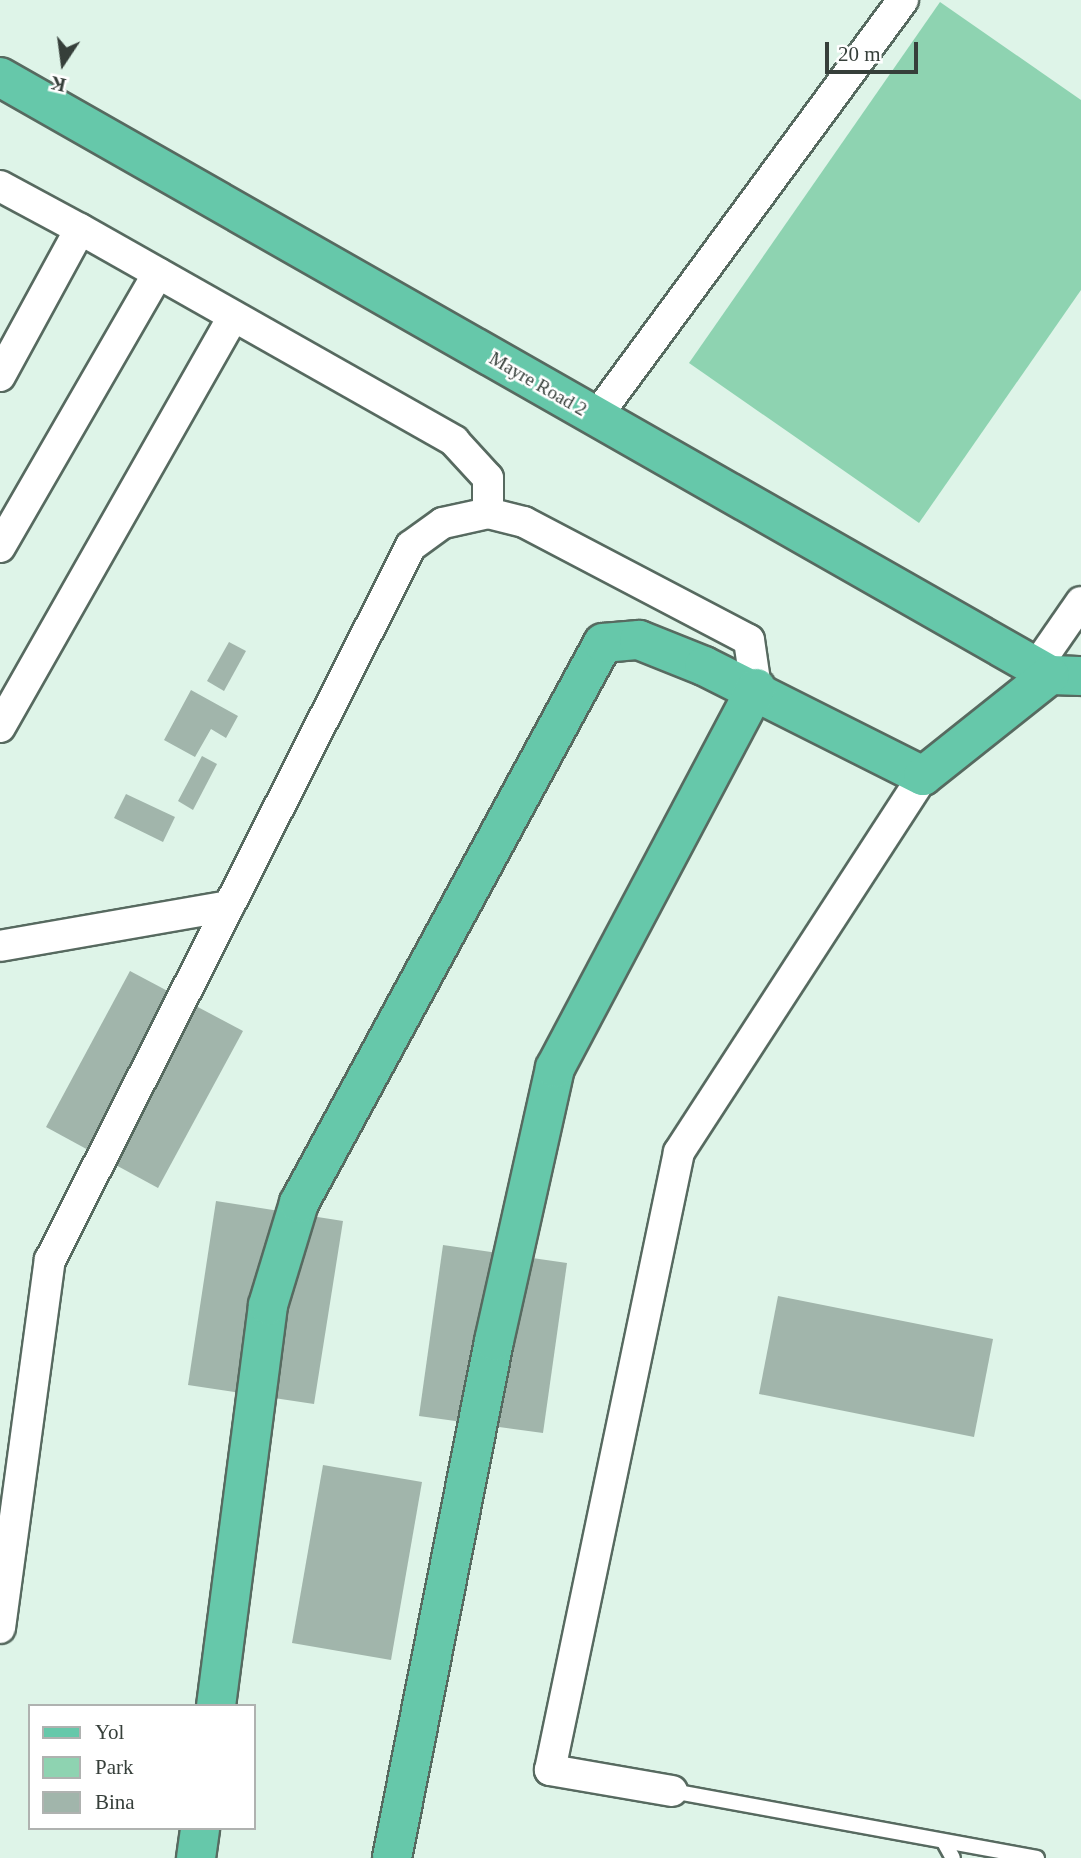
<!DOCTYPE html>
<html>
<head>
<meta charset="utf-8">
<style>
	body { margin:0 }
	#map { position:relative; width:1081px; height:1858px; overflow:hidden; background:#def4e8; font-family:Georgia,serif }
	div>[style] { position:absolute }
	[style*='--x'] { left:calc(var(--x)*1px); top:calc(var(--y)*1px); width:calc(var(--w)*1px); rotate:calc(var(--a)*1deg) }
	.green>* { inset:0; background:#8ed3b1 }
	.building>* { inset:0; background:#a1b5ab }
	.roads { filter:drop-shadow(2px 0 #576a60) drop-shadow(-2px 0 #576a60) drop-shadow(0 2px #576a60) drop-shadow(0 -2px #576a60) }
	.service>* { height:14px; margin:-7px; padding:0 7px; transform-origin:7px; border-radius:7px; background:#fff }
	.minor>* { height:30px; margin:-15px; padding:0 15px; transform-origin:15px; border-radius:15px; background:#fff }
	.primary>* { height:38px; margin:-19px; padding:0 19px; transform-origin:19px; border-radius:19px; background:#66c8aa }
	span { translate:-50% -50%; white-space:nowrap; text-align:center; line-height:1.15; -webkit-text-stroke:5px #fff; paint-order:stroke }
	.street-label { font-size:19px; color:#363f3a }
	.legend { position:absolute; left:28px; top:1704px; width:228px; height:126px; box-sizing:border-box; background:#fff; border:2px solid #afb2b0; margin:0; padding:9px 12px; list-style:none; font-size:21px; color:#363f3a }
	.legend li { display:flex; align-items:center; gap:14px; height:35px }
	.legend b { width:35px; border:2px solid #afb2b0 }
	.north { position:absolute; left:28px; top:28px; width:70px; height:70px; -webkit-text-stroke:5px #fff; paint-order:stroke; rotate:193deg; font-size:19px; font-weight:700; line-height:28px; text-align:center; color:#363f3a }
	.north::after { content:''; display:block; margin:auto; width:24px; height:32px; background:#363f3a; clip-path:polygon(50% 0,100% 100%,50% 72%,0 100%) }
	.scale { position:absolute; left:825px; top:42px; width:93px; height:32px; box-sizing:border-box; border:4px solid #363f3a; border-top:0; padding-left:9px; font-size:21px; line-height:24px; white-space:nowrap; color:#363f3a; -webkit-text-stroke:5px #fff; paint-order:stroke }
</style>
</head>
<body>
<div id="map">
	<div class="green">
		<i style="clip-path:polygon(940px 2px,1081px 100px,1081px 290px,919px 523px,689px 363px)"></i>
	</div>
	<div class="building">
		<i style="clip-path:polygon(229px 642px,246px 651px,224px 691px,207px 681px)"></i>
		<i style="clip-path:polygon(191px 690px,238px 716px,226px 738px,211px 729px,195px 757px,164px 740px)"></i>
		<i style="clip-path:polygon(202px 756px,217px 764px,193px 810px,178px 801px)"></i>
		<i style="clip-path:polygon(126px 794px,175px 817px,163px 842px,114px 818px)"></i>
		<i style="clip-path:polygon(130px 971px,243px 1031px,158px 1188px,46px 1127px)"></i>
		<i style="clip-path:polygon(216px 1201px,343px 1221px,314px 1404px,188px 1385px)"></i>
		<i style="clip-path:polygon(443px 1245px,567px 1263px,543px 1433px,419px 1416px)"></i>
		<i style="clip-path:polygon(778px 1296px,993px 1339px,974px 1437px,759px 1394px)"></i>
		<i style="clip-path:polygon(323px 1465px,422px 1482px,391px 1660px,292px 1643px)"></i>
	</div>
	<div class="roads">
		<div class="service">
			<i style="--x:672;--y:1791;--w:371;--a:10.4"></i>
			<i style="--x:944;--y:1842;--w:18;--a:61"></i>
		</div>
		<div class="minor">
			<i style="--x:0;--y:186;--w:91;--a:28.3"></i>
			<i style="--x:0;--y:376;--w:167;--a:-61.4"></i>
			<i style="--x:80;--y:229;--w:430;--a:29.5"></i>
			<i style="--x:454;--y:441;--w:50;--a:47.4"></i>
			<i style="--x:488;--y:478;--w:35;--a:90"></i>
			<i style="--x:596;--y:417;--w:518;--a:-53.64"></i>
			<i style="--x:0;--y:547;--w:316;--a:-60"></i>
			<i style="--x:1036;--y:667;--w:79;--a:-55.3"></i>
			<i style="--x:0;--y:727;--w:472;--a:-60.4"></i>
			<i style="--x:0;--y:946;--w:232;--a:-9.9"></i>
			<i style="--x:0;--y:1628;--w:371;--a:-82.3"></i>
			<i style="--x:50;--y:1260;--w:800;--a:-63.18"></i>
			<i style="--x:411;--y:546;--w:39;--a:-36"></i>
			<i style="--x:443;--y:523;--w:46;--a:-12.5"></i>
			<i style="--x:488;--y:513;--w:37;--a:14"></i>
			<i style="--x:524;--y:522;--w:254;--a:27.7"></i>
			<i style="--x:749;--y:640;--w:49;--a:81.7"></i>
			<i style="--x:672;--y:1791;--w:124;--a:-170.2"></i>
			<i style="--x:550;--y:1770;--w:631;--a:-78.21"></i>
			<i style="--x:679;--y:1152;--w:448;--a:-57"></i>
		</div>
		<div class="primary">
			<i style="--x:0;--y:77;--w:1208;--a:29.66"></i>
			<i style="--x:1050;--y:675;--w:31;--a:2"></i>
			<i style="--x:216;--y:1706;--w:404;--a:-82.6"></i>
			<i style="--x:268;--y:1305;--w:107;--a:-73.1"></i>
			<i style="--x:299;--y:1203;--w:637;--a:-61.5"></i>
			<i style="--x:603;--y:643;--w:36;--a:-5"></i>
			<i style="--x:639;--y:640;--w:70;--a:21.8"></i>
			<i style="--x:704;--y:666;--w:245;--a:26.7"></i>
			<i style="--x:923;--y:776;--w:162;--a:-38.5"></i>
			<i style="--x:196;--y:1858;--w:30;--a:-82"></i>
			<i style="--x:392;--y:1858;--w:527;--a:-78.84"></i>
			<i style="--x:494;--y:1341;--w:280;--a:-77.4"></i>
			<i style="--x:555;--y:1068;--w:430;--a:-62.1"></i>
		</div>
	</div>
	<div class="street-label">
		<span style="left:538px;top:384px;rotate:30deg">Mayre Road 2</span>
	</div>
	<ul class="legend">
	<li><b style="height:9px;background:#66c8aa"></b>Yol</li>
	<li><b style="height:19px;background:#8ed3b1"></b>Park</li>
	<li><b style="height:19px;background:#a1b5ab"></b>Bina</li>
	</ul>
	<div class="north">K</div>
	<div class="scale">20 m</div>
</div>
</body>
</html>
